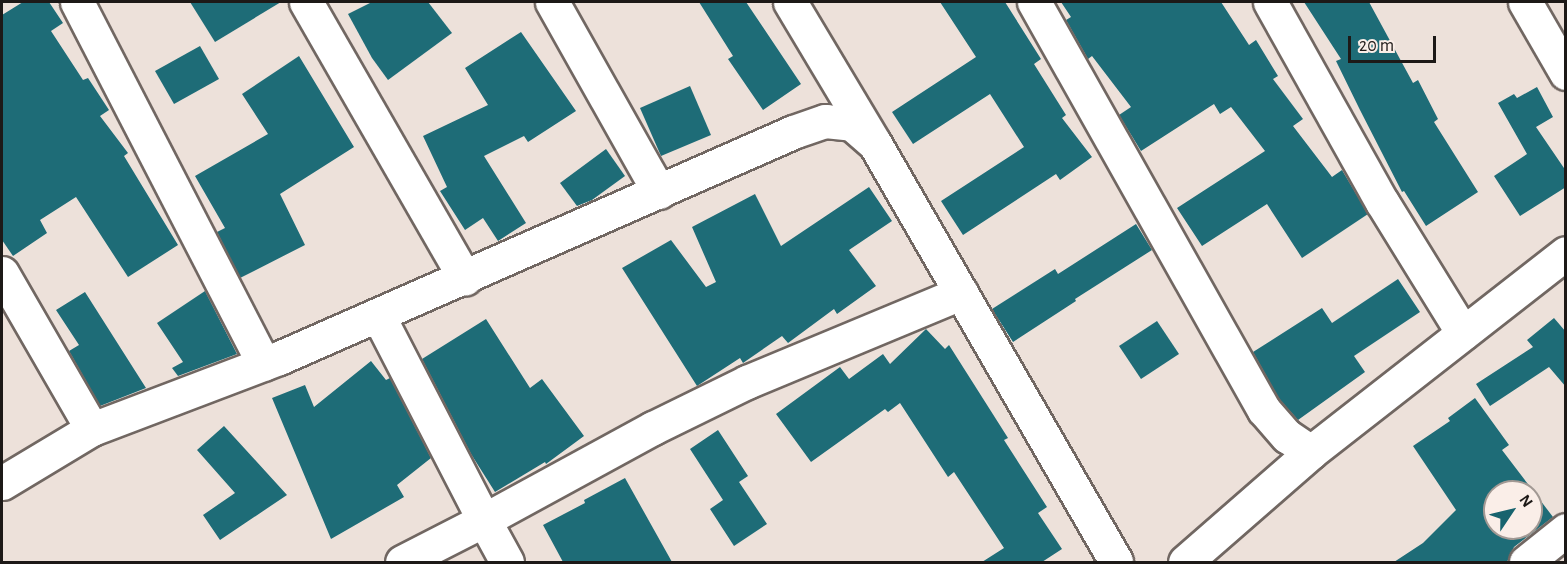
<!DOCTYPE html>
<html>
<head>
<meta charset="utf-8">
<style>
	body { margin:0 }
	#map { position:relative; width:1567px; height:564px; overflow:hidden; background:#ede1da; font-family:"Alegreya Sans",sans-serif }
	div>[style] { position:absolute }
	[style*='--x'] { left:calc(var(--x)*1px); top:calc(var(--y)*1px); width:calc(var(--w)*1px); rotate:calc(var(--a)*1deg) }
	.building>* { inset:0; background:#1e6c77 }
	.roads { filter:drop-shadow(2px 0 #716762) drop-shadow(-2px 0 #716762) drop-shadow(0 2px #716762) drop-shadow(0 -2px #716762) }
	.street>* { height:33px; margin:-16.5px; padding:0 16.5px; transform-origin:16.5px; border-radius:16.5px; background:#fff }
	span { translate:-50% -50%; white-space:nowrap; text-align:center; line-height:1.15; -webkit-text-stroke:6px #faeee8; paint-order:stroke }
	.frame { position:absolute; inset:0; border:3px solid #1d1917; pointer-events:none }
	.north { position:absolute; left:1483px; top:480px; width:60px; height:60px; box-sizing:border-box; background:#faeee8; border:2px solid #a29994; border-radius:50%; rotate:55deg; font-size:16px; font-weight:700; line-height:24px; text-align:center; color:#1d1917 }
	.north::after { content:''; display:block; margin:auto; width:21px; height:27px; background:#17636e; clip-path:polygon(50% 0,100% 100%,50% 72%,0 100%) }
	.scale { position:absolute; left:1348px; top:36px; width:88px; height:27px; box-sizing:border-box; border:3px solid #1d1917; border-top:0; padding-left:8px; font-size:18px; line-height:21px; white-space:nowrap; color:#1d1917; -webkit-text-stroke:4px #faeee8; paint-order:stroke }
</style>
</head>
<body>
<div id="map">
	<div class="building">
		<i style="clip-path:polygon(23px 2px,49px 2px,63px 23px,51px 31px,83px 80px,88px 78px,109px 110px,100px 116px,128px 153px,124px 156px,178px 245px,128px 277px,76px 197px,40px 220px,47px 233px,13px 256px,2px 240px,2px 15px)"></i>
		<i style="clip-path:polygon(190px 2px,281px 2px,215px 42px)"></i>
		<i style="clip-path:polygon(372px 2px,428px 2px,452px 33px,388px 80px,372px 58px,348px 14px)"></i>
		<i style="clip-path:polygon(699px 2px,746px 2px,801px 84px,763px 110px,728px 59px,733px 56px)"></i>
		<i style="clip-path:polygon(940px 2px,1005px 2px,1041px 59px,1034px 64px,1066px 115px,1062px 118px,1092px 157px,1060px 180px,1056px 174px,963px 235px,941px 201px,1024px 147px,990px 94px,913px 144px,892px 112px,976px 57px)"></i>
		<i style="clip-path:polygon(1061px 2px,1221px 2px,1249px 45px,1256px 40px,1278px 76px,1273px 79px,1303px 119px,1293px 126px,1332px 177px,1342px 170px,1368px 214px,1302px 258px,1267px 204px,1202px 246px,1177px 208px,1265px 151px,1231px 107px,1220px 114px,1214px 104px,1141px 151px,1119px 115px,1131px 107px,1092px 56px,1088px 59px,1066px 20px,1071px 17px)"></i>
		<i style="clip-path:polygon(1304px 2px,1369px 2px,1413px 83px,1418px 80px,1438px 119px,1434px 122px,1478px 192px,1426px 226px,1404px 191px,1402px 192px,1360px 110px,1336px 61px,1341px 59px)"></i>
		<i style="clip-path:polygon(521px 32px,576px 111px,528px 142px,524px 136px,484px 156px,526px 223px,498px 241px,483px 218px,465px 230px,440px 191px,447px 187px,423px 136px,488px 105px,465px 68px)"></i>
		<i style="clip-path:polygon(200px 46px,219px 79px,174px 104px,155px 71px)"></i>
		<i style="clip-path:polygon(299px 56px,354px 147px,280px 194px,305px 245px,240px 278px,217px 232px,225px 228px,195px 176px,268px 134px,242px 94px)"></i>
		<i style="clip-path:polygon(690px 86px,711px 135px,661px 156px,640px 108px)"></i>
		<i style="clip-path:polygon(1537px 87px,1553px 117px,1536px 127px,1566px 171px,1566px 187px,1520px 216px,1494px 176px,1527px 154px,1498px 103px,1514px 94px,1517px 98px)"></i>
		<i style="clip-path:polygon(606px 149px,625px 176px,592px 200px,577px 206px,560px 183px)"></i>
		<i style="clip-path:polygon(869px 187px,892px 221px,849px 250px,876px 286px,837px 314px,834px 309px,788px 343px,782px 336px,743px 363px,740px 358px,697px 386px,622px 268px,671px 240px,706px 287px,716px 282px,692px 227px,755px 194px,781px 246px)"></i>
		<i style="clip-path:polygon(1136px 224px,1152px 250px,1075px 299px,1076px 301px,1013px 342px,992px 309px,1055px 269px,1058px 274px)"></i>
		<i style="clip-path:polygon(1398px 279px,1420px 312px,1354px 356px,1365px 372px,1298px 420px,1279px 399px,1253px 352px,1322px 308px,1332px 323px)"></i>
		<i style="clip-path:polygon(205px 291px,237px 354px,178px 376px,172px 368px,183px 362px,157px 323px)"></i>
		<i style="clip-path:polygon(85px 292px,146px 388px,100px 406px,69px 351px,79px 345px,56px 310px)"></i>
		<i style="clip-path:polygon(1554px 318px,1566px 332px,1566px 387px,1549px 367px,1490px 406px,1476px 384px,1533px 347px,1527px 340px)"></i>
		<i style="clip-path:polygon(486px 319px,530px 388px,542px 379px,584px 436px,546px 464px,545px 462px,495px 492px,471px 454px,422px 359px)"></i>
		<i style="clip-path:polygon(1157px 321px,1179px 354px,1141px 379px,1119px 346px)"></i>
		<i style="clip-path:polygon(926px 329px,945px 349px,949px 345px,1008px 438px,1004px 440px,1047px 507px,1038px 513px,1062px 549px,1042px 562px,982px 562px,1004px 548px,954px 472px,948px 477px,900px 403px,888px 412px,885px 409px,811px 462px,776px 414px,840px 367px,849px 379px,883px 354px,890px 364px)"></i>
		<i style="clip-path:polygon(371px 361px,386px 380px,390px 378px,431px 458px,397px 485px,404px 497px,331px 539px,272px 398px,305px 385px,314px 407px)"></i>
		<i style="clip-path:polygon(evenodd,1475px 398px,1509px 445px,1502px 450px,1553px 517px,1514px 547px,1507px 562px,1394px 562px,1423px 543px,1456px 510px,1413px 446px,1450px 421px,1448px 418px,1475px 398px,1495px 492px,1531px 492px,1531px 528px,1495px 528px,1495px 492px)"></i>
		<i style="clip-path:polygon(224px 426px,287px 495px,220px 540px,203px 515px,235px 493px,197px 450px)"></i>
		<i style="clip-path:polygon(718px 430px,748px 476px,739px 482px,767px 524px,734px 546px,710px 509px,723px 500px,690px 449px)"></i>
		<i style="clip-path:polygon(625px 478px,672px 562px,563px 562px,543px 525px,585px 503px,584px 500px)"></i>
	</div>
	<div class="roads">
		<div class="street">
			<i style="--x:77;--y:2;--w:407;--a:62.7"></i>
			<i style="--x:306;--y:2;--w:319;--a:60.1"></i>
			<i style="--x:552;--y:2;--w:218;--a:60.6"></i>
			<i style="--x:790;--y:2;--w:160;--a:59.1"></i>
			<i style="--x:1034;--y:2;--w:468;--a:60.6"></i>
			<i style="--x:1264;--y:410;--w:35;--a:49"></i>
			<i style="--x:1287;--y:436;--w:29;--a:34"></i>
			<i style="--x:1270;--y:2;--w:229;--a:60.8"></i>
			<i style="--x:1382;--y:202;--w:154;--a:58.3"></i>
			<i style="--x:1525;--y:2;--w:82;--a:60"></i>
			<i style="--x:2;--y:273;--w:180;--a:60"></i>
			<i style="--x:378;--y:315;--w:231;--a:62.7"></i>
			<i style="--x:484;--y:520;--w:92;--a:152.9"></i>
			<i style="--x:2;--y:483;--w:105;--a:-31"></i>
			<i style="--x:92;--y:429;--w:200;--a:-20.8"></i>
			<i style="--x:279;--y:358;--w:561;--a:-23.73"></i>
			<i style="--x:793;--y:132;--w:34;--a:-19"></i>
			<i style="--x:825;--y:121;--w:27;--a:6"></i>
			<i style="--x:852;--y:124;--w:30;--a:41"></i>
			<i style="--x:875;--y:144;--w:482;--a:60"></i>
			<i style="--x:507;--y:562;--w:48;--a:-118.7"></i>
			<i style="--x:484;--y:520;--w:192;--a:-28.6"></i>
			<i style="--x:653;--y:428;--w:105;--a:-26.1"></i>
			<i style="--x:747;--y:382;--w:232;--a:-22.6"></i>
			<i style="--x:1185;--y:562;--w:167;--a:-41.1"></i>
			<i style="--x:1311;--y:452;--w:323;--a:-38"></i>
			<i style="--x:1526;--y:562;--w:51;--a:-38.7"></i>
		</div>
	</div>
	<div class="frame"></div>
	<div class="north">N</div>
	<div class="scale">20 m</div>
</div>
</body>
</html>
